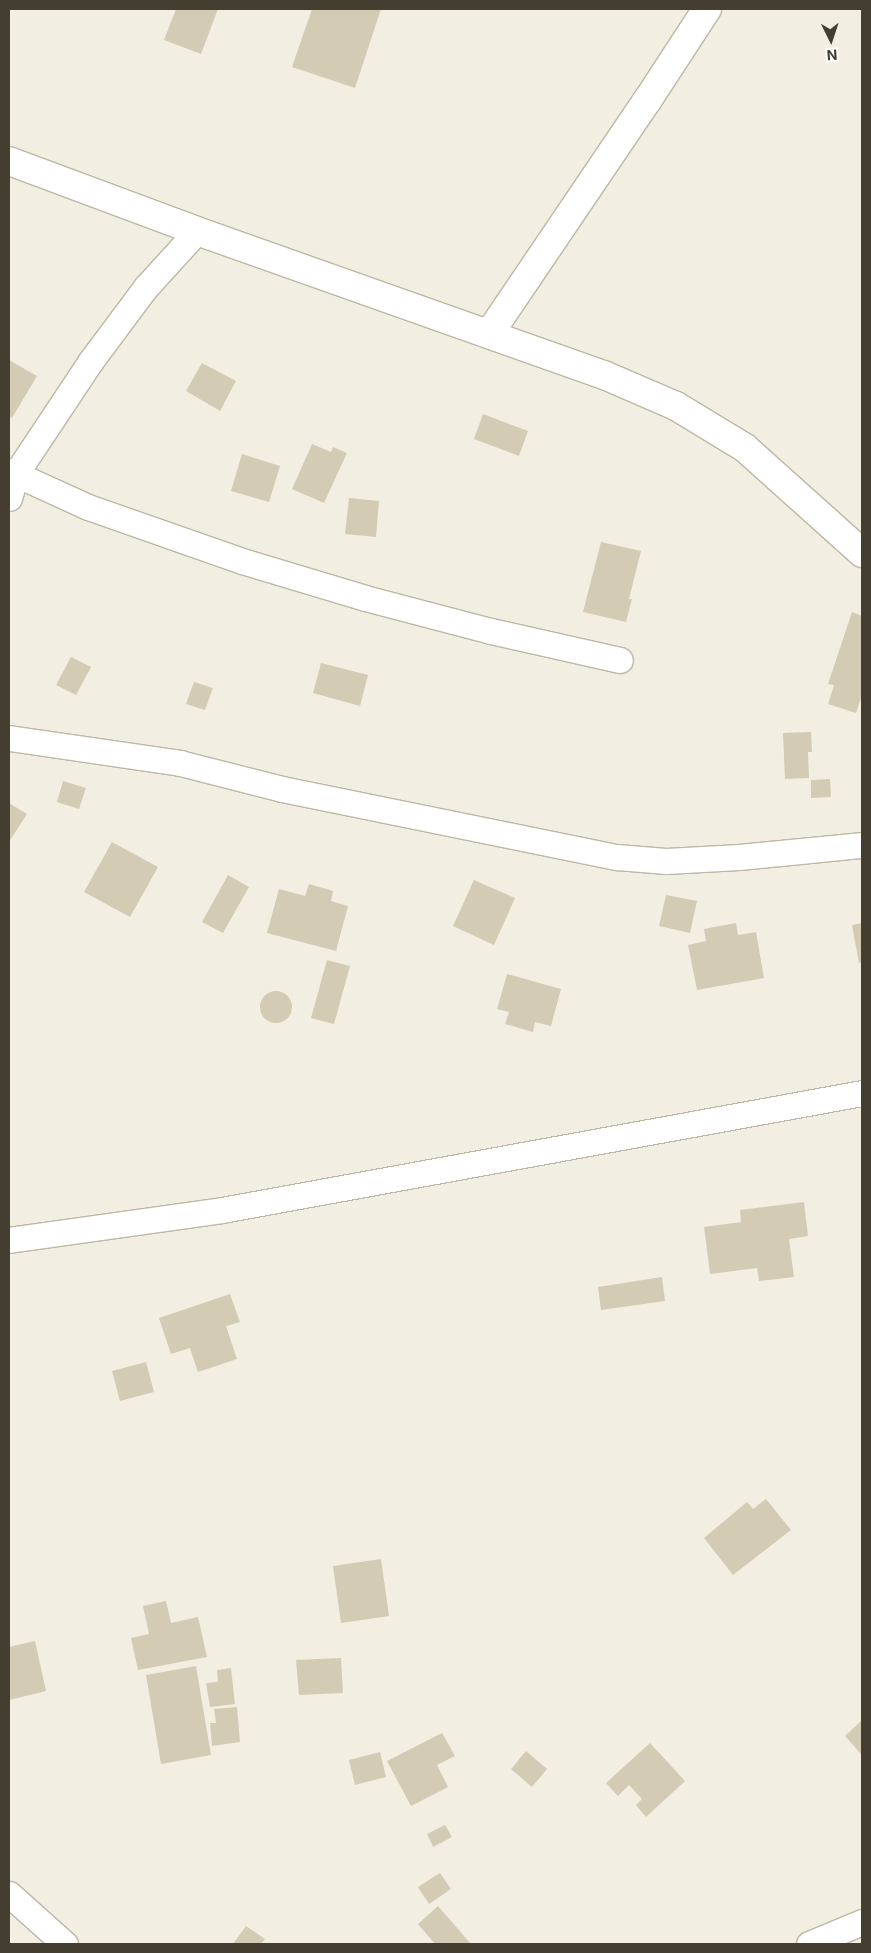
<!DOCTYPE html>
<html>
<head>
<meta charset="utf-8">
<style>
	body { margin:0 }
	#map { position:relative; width:871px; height:1953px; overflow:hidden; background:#f2eee1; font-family:Inter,sans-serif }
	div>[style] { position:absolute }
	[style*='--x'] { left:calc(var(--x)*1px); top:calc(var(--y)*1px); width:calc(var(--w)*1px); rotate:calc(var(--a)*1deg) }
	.building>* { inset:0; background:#d4cbb5 }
	.round { border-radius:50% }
	.roads { filter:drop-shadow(1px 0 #beb7a3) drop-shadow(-1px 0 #beb7a3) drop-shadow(0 1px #beb7a3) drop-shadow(0 -1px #beb7a3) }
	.minor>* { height:25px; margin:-12.5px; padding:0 12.5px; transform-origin:12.5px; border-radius:12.5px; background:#fff }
	.tertiary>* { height:28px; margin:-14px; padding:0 14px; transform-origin:14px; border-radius:14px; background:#fff }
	span { translate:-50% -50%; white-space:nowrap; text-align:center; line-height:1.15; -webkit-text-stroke:4px #fff; paint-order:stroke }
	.frame { position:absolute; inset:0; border:10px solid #443e31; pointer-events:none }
	.north { position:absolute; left:806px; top:15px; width:50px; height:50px; -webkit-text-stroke:4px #fff; paint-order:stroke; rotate:176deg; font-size:14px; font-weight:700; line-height:20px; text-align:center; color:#443e31 }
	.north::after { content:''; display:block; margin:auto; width:18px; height:22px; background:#443e31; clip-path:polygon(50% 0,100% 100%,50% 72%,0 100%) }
</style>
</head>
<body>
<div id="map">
	<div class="building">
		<i style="clip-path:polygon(176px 9px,218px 9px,201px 54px,164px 40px)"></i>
		<i style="clip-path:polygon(312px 9px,381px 9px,355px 88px,292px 67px)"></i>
		<i style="clip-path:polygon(9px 360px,37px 376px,12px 418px,9px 416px)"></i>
		<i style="clip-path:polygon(202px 363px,236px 381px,220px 411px,186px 391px)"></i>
		<i style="clip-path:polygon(483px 414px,528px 431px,519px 456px,474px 439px)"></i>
		<i style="clip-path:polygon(312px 444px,331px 452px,333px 447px,347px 453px,324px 503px,292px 489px)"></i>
		<i style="clip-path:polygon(242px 454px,280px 466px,269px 502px,231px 491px)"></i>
		<i style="clip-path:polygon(349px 498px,379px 501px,376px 537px,345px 534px)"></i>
		<i style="clip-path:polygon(601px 542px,641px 551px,629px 599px,632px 599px,626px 622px,583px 612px)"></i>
		<i style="clip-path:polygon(852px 612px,862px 616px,862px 695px,856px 713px,828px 704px,834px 685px,828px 684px)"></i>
		<i style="clip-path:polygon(71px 657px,91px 667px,76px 695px,56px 685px)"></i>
		<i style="clip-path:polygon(321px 663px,368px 675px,360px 706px,313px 693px)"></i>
		<i style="clip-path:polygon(194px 682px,213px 688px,205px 710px,186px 704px)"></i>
		<i style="clip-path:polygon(811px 732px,812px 752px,808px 752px,809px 778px,785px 779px,783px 733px)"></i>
		<i style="clip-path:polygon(830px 779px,831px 797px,811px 798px,811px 780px)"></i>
		<i style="clip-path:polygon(63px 781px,86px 788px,79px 809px,57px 802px)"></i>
		<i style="clip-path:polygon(9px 803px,27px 814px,9px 842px)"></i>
		<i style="clip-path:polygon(112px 842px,158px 867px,130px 917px,84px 892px)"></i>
		<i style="clip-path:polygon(228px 875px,249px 887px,223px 933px,202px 922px)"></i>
		<i style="clip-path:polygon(474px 880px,515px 898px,494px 945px,453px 926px)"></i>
		<i style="clip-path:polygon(309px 884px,333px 891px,331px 901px,348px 906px,336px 951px,267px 933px,279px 889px,305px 896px)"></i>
		<i style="clip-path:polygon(666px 895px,697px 901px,690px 933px,659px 926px)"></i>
		<i style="clip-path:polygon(736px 923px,738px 935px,756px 932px,764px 978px,697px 990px,688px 945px,706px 941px,704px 929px)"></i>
		<i style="clip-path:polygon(862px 923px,862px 962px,859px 963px,852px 925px)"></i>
		<i style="clip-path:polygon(327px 960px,350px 966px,334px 1024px,311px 1018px)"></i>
		<i style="clip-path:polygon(507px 974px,561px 989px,551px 1026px,535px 1022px,533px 1032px,505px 1024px,509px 1012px,497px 1009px)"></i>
		<i class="round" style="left:260px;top:991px;width:32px;height:32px"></i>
		<i style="clip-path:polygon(804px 1202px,808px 1236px,789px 1239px,794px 1277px,759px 1281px,757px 1268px,710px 1274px,704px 1227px,741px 1222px,740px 1210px)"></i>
		<i style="clip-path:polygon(662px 1277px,665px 1301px,601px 1310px,598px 1287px)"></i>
		<i style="clip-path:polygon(230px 1294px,240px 1322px,226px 1326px,237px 1359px,198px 1372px,190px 1348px,171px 1354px,159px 1318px)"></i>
		<i style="clip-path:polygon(146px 1362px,154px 1392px,120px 1401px,112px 1371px)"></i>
		<i style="clip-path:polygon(766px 1499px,791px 1530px,733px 1575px,704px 1538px,747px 1502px,753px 1509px)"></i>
		<i style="clip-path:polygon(381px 1559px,389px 1616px,341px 1623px,333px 1566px)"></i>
		<i style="clip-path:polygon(166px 1601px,171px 1623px,198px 1617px,207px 1657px,138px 1670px,131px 1638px,149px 1634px,143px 1606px)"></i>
		<i style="clip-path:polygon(35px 1641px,46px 1691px,9px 1700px,9px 1647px)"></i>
		<i style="clip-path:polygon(341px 1658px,343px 1693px,299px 1695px,296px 1660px)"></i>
		<i style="clip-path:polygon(196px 1666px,211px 1755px,161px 1764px,146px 1675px)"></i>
		<i style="clip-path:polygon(231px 1668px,235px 1704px,210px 1707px,206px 1683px,218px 1682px,217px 1670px)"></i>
		<i style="clip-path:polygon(237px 1707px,240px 1742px,212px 1746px,210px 1723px,216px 1723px,214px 1709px)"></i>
		<i style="clip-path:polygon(862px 1720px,862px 1755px,845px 1736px)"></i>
		<i style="clip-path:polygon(442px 1733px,455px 1756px,437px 1765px,448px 1787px,411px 1806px,387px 1761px)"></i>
		<i style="clip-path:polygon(650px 1743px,685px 1781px,646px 1817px,636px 1805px,642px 1799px,629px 1785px,618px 1796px,606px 1783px)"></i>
		<i style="clip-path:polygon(526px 1751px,547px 1769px,532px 1787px,511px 1769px)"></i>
		<i style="clip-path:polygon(380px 1752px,386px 1777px,355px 1785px,349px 1760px)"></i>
		<i style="clip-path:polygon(445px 1825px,452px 1837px,433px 1847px,427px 1834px)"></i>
		<i style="clip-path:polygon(440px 1873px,451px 1889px,429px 1904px,418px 1887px)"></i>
		<i style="clip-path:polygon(438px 1906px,471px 1944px,435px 1944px,418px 1924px)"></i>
		<i style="clip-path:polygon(246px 1926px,265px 1939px,261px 1944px,233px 1944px)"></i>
	</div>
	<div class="roads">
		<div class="minor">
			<i style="--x:9;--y:471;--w:87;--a:24.5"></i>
			<i style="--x:88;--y:507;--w:163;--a:19.3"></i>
			<i style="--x:242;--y:561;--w:128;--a:16.7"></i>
			<i style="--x:365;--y:598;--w:130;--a:14.7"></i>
			<i style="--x:491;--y:631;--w:132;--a:12.7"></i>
			<i style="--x:9;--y:498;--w:27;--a:-73"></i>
			<i style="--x:17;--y:472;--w:132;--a:-56.4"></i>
			<i style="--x:90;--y:362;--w:94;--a:-53.3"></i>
			<i style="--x:146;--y:287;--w:76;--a:-47.7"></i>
			<i style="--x:9;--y:738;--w:173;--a:8.3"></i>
			<i style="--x:180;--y:763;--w:105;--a:14.3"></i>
			<i style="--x:282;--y:789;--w:342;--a:11.5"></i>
			<i style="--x:617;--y:857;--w:49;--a:4.7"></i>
			<i style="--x:666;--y:861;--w:73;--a:-3.1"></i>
			<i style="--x:739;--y:857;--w:124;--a:-5.6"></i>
			<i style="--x:9;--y:1240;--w:215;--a:-8"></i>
			<i style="--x:222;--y:1210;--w:651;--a:-10.36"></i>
			<i style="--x:9;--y:1894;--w:75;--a:41.8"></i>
			<i style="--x:809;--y:1944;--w:57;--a:-22.5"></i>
		</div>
		<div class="tertiary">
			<i style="--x:9;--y:161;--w:201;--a:20.4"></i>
			<i style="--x:197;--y:231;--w:432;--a:19.5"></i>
			<i style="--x:604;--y:375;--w:78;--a:23.3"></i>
			<i style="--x:676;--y:406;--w:81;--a:31.3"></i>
			<i style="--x:745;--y:448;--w:157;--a:41.9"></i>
			<i style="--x:489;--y:334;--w:282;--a:-55.9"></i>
			<i style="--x:647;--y:101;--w:110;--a:-56.9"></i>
		</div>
	</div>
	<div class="frame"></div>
	<div class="north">N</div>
</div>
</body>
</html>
